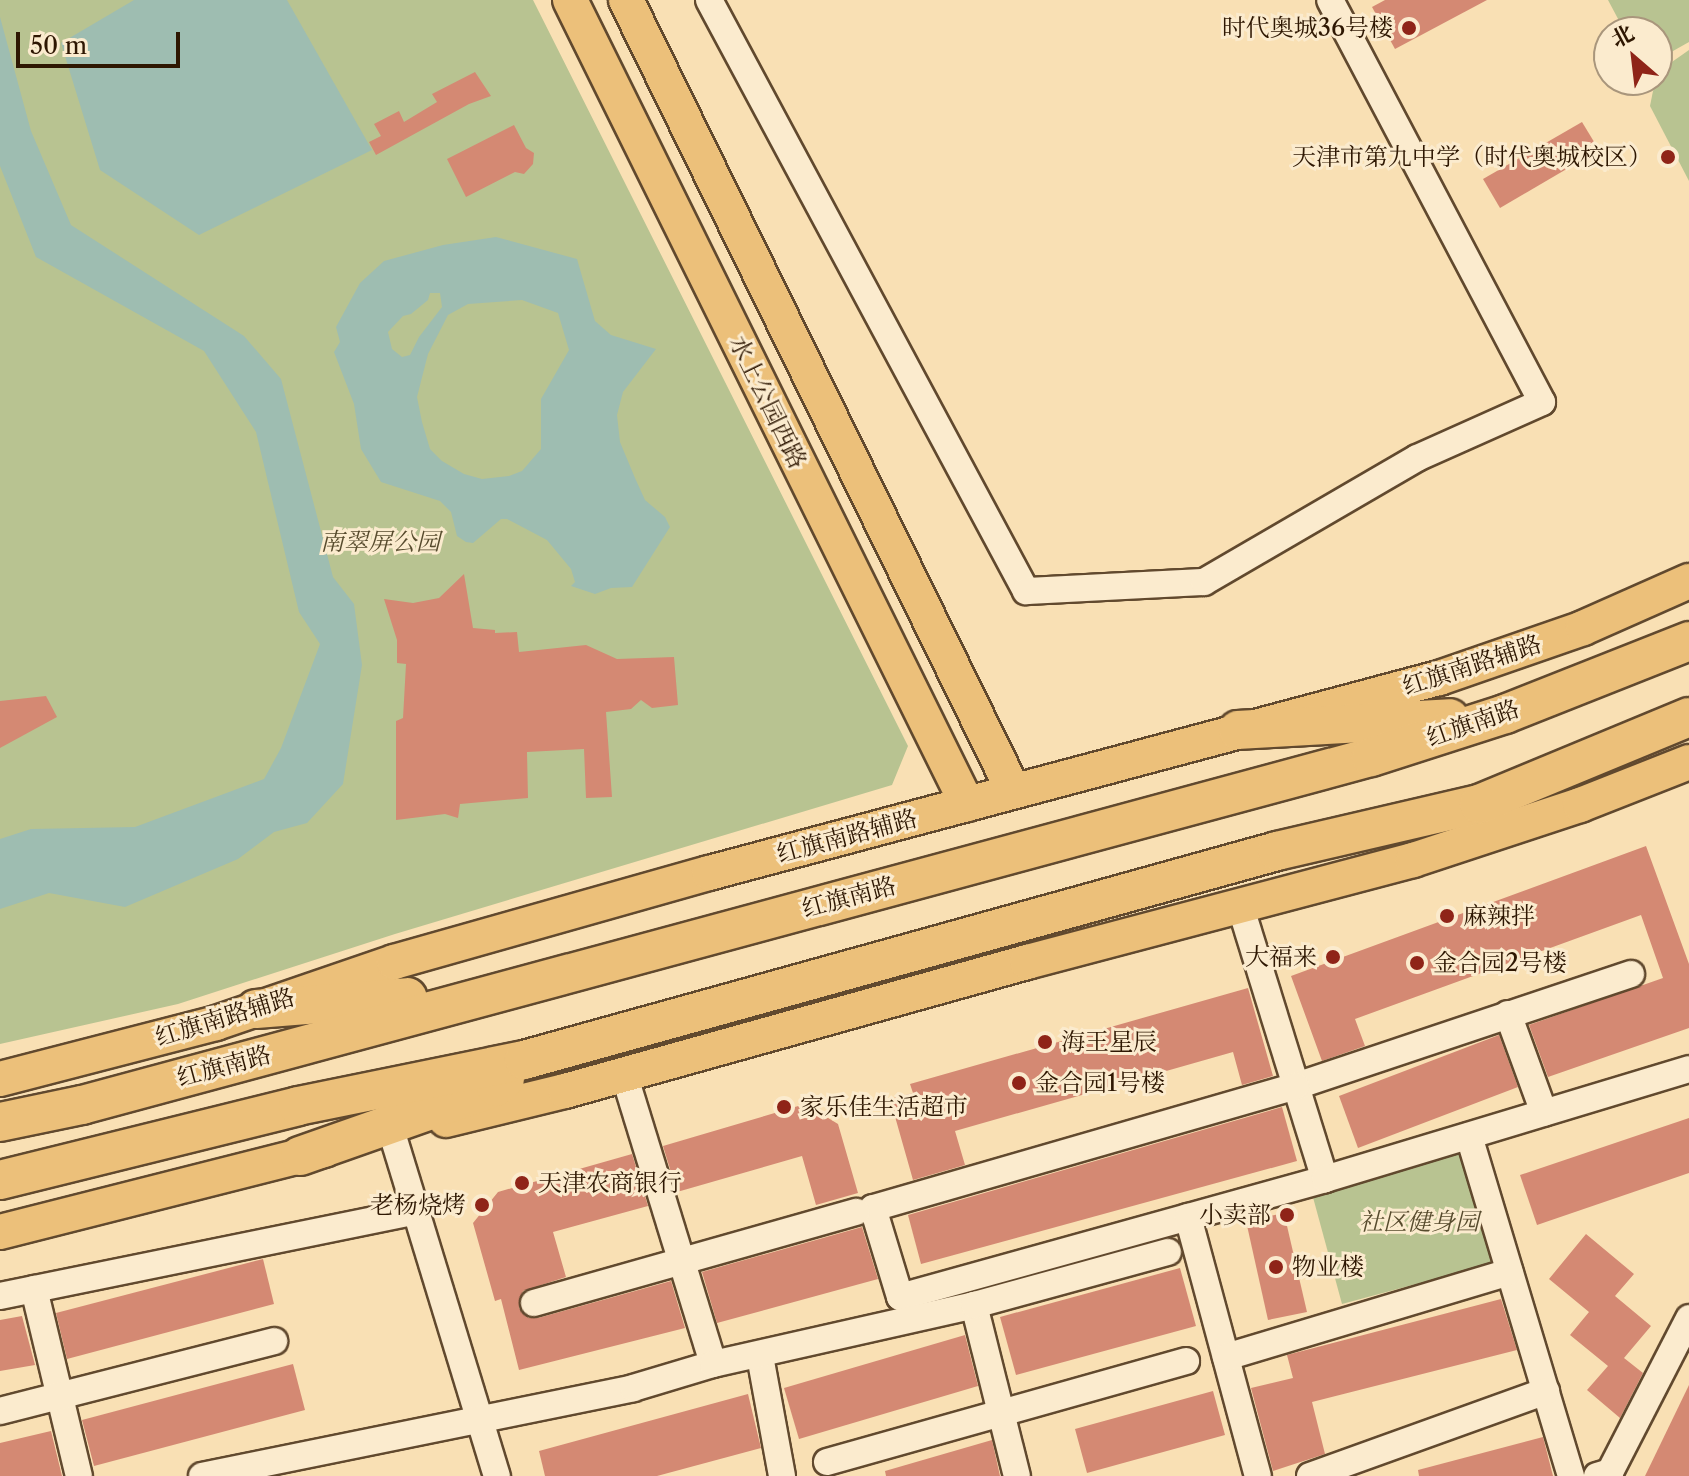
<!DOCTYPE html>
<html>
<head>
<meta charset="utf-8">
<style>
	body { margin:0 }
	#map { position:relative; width:1689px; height:1476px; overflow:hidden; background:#f9e0b4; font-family:"Libre Caslon Text","Noto Serif SC",serif }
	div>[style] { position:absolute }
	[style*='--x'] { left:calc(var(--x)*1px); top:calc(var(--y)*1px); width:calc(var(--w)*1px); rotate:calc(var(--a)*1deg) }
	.green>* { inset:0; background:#b8c391 }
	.water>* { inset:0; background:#9ebdb1 }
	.building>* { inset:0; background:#d48973 }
	.roads { filter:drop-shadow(2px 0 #61492e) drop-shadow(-2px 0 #61492e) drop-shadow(0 2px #61492e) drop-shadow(0 -2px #61492e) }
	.minor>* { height:26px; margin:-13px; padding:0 13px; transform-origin:13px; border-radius:13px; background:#fbebce }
	.major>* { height:34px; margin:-17px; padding:0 17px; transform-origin:17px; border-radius:17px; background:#ecc07a }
	.highway>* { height:38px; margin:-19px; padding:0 19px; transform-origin:19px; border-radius:19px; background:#ecc07a }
	.dots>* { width:22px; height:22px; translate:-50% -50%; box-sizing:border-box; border:4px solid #fbebce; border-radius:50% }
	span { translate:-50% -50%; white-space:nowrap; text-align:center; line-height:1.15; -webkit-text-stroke:6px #fbebce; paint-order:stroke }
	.poi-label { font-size:24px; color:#2e1702 }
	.right { translate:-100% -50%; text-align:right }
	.left { translate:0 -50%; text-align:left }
	.street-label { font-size:24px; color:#2e1702 }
	.park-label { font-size:24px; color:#574b2d; font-style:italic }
	.north { position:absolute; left:1593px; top:16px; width:80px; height:80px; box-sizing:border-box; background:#fbebce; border:2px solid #a9967c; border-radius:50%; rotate:332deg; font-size:22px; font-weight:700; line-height:32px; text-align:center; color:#2e1702 }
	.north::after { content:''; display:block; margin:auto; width:28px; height:36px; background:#8f2418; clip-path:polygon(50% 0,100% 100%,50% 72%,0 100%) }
	.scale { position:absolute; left:16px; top:32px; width:164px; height:36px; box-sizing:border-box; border:4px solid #2e1702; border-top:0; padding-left:10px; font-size:24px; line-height:28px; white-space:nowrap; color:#2e1702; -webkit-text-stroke:6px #fbebce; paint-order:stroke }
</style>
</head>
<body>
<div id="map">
	<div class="green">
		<i style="clip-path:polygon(0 0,533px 0,908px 746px,892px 785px,395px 934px,178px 1004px,0 1044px)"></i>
		<i style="clip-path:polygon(1608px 0,1689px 0,1689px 42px,1657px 60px,1657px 32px,1625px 32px)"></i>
		<i style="clip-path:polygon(1689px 50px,1689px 181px,1650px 106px,1653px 91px,1669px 64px)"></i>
		<i style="clip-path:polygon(1464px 1149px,1494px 1263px,1342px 1304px,1311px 1190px)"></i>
	</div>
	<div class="water">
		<i style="clip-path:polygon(134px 0,287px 0,372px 150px,199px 235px,100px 170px,61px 43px)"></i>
		<i style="clip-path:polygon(0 17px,31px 131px,71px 225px,244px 336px,281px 379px,333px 577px,354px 604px,362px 665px,343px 784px,307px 823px,274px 832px,238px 859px,125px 907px,49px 893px,0 909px,0 839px,31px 829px,135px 827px,264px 779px,281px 748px,320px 644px,299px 612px,256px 432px,204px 351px,36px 257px,0 166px)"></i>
		<i style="clip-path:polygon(evenodd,496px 237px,577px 259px,595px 321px,611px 335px,656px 349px,623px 392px,617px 415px,620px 442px,635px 478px,645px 500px,665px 517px,670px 527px,632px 587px,611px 588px,595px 594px,571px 586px,575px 582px,571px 569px,547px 540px,507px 519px,501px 519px,473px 543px,466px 542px,457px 536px,451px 512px,440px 501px,381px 482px,361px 449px,354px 404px,334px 352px,340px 342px,336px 327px,360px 283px,384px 261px,443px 245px,496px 237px,430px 293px,440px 293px,442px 307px,419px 337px,410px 355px,402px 357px,392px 349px,388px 332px,403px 316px,411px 314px,428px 300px,430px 293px,496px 237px,522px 300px,558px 313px,569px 350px,541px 399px,541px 449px,522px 471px,509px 476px,482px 479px,464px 474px,442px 461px,430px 449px,422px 422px,417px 397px,428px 354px,448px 315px,468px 304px,522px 300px)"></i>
	</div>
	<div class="building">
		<i style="clip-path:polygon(1385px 0,1487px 0,1395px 49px,1372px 7px)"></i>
		<i style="clip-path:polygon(475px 72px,491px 96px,469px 104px,376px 155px,369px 142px,381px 136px,374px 124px,399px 111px,404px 122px,437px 102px,432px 94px)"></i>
		<i style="clip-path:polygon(1582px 122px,1599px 150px,1500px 208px,1483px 179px)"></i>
		<i style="clip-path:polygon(514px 125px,526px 148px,534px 153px,533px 164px,524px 174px,515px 172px,466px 197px,447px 159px)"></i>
		<i style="clip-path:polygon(464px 574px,473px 628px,495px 630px,495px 633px,517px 632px,519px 652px,586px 645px,617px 659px,674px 657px,678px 705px,652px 708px,641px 700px,631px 709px,606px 712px,612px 797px,586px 798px,584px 749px,527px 752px,528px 798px,460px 804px,458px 818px,445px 814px,396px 820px,396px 721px,403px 718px,406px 664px,397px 663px,397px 640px,384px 599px,413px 603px,439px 598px)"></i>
		<i style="clip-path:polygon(46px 696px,57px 717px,0 748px,0 701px)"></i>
		<i style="clip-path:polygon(1646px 846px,1689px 964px,1689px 1028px,1548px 1077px,1529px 1025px,1663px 978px,1641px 915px,1355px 1019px,1365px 1046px,1322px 1061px,1291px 976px)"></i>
		<i style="clip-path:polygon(1248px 988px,1273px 1076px,1242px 1085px,1233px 1052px,955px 1131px,965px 1165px,913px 1180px,890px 1099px,913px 1093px,910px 1084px)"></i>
		<i style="clip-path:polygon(1499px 1035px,1518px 1087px,1358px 1148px,1339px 1096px)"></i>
		<i style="clip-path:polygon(805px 1104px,838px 1124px,858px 1193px,816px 1205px,802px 1156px,677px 1192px,663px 1146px)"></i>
		<i style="clip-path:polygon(1282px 1107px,1297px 1161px,921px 1264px,908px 1215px)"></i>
		<i style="clip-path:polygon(1689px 1118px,1689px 1173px,1537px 1225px,1520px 1175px)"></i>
		<i style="clip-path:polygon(632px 1154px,648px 1206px,553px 1232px,566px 1277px,523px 1291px,519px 1308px,529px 1318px,538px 1318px,671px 1281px,685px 1328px,519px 1370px,501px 1299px,495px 1301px,473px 1223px,498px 1192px)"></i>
		<i style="clip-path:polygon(1284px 1213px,1307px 1312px,1268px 1320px,1246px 1221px)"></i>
		<i style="clip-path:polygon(862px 1227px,878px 1279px,717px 1323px,702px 1272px)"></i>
		<i style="clip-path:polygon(1586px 1234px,1634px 1274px,1615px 1296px,1651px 1326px,1624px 1358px,1643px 1373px,1620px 1418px,1587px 1390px,1608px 1366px,1570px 1335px,1589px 1312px,1549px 1279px)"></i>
		<i style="clip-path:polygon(263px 1259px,274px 1304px,67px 1359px,56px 1313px)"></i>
		<i style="clip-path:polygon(1180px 1268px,1196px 1326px,1016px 1375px,1000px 1317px)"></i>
		<i style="clip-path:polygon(1501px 1299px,1517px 1350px,1312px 1402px,1325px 1454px,1273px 1471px,1251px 1388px,1293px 1378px,1287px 1355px)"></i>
		<i style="clip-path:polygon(22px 1316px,35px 1365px,0 1371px,0 1320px)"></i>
		<i style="clip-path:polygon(965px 1335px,978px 1386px,799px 1439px,784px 1388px)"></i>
		<i style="clip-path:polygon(293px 1364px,305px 1410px,94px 1466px,82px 1420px)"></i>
		<i style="clip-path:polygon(1689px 1385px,1689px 1476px,1645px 1476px)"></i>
		<i style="clip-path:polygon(1213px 1391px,1225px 1435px,1087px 1473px,1075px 1429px)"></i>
		<i style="clip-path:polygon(748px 1394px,761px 1448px,657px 1476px,545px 1476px,539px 1451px)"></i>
		<i style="clip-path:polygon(51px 1431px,62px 1476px,0 1476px,0 1443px)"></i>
		<i style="clip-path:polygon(1543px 1437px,1553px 1476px,1419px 1476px,1418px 1470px)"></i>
		<i style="clip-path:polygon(992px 1440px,1000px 1476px,886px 1476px,885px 1471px)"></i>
	</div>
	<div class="roads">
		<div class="minor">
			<i style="--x:709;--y:0;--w:671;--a:61.79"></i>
			<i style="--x:1026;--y:591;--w:178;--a:-2.9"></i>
			<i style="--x:1204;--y:582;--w:246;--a:-30.2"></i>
			<i style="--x:1417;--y:458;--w:137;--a:-24.1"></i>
			<i style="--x:1542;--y:402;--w:454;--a:-117.8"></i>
			<i style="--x:1240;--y:905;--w:287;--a:72.8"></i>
			<i style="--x:1631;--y:974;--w:353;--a:161.5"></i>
			<i style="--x:1296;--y:1086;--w:440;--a:163.9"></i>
			<i style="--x:873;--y:1208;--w:93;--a:73.1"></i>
			<i style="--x:900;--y:1297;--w:441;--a:-15.5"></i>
			<i style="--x:1325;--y:1179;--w:380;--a:-16.8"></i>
			<i style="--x:1508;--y:1014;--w:105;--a:70"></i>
			<i style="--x:624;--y:1074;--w:303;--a:72.9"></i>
			<i style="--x:392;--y:1133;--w:359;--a:73"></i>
			<i style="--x:1469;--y:1136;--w:355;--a:73.3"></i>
			<i style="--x:1188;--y:1217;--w:268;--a:74.9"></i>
			<i style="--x:34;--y:1289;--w:192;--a:76.5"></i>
			<i style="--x:0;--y:1296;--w:422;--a:-11.5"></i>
			<i style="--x:534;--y:1303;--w:335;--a:-15.8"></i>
			<i style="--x:974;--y:1305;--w:176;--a:75.9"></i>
			<i style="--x:760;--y:1356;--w:122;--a:79.6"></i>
			<i style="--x:1226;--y:1357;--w:296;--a:-16.7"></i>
			<i style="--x:0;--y:1411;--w:283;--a:-14.3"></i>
			<i style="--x:827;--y:1462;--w:373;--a:-15.7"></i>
			<i style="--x:202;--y:1476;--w:440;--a:-11.5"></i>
			<i style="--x:633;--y:1388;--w:84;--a:-16.7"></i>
			<i style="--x:713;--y:1364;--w:268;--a:-12.7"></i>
			<i style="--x:974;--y:1305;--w:201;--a:-15.3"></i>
			<i style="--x:1310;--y:1476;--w:251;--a:-19.8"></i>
			<i style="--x:1597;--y:1476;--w:14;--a:-17"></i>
			<i style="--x:1610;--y:1472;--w:173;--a:-62.8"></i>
		</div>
		<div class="major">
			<i style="--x:570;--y:0;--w:897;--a:63.72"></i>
			<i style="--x:626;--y:0;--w:880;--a:63.9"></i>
			<i style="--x:0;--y:1079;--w:223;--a:-14.5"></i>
			<i style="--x:216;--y:1023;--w:188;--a:-18.9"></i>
			<i style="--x:394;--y:962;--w:327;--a:-15.8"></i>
			<i style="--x:709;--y:873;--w:756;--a:-14.96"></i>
			<i style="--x:1439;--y:678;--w:152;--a:-19.1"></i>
			<i style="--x:1583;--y:628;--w:116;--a:-23.9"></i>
			<i style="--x:446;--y:1120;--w:122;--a:-13.7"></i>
			<i style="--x:565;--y:1091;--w:480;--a:-15.6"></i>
			<i style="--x:1027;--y:962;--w:399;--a:-14.8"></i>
			<i style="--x:1413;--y:860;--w:176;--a:-18.2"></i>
			<i style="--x:1580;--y:805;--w:117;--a:-21.5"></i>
			<i style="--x:0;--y:1232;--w:335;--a:-14.2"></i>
		</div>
		<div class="highway">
			<i style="--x:1238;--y:730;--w:212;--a:-3.2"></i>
			<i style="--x:256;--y:1009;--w:152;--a:-4.5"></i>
			<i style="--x:0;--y:1122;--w:84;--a:-11.7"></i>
			<i style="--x:82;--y:1105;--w:1335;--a:-15.11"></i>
			<i style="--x:1371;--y:757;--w:141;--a:-17.8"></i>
			<i style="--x:1505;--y:714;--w:198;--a:-21.6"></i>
			<i style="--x:300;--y:1156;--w:208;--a:-19.4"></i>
			<i style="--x:496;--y:1087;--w:12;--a:-42"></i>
			<i style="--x:0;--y:1180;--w:307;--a:-13.9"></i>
			<i style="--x:298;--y:1106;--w:231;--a:-11.5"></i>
			<i style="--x:524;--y:1060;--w:781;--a:-15.51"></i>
			<i style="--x:1277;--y:851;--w:207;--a:-13.1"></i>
			<i style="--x:1479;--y:804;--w:227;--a:-22.5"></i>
		</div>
	</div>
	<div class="dots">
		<i style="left:1409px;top:28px;background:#8f2418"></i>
		<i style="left:1668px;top:157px;background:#8f2418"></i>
		<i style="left:1447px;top:916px;background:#8f2418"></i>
		<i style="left:1333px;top:957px;background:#8f2418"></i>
		<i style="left:1417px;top:963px;background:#8f2418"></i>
		<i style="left:1045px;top:1042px;background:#8f2418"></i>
		<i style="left:1019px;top:1083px;background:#8f2418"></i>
		<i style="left:784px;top:1107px;background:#8f2418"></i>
		<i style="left:522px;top:1183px;background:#8f2418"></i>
		<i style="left:482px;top:1205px;background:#8f2418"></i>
		<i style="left:1287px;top:1215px;background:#8f2418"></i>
		<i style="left:1276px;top:1267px;background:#8f2418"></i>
	</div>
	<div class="poi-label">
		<span class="right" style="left:1393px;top:28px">时代奥城36号楼</span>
		<span class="right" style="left:1652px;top:157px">天津市第九中学（时代奥城校区）</span>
		<span class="left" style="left:1463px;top:916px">麻辣拌</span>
		<span class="right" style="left:1317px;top:957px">大福来</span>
		<span class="left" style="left:1433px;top:963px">金合园2号楼</span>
		<span class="left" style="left:1061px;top:1042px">海王星辰</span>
		<span class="left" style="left:1035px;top:1083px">金合园1号楼</span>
		<span class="left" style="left:800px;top:1107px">家乐佳生活超市</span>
		<span class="left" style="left:538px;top:1183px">天津农商银行</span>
		<span class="right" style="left:466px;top:1205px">老杨烧烤</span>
		<span class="right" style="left:1271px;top:1215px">小卖部</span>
		<span class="left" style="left:1292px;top:1267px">物业楼</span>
	</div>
	<div class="street-label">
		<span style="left:768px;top:402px;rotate:64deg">水上公园西路</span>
		<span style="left:1472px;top:665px;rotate:-18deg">红旗南路辅路</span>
		<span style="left:1473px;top:723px;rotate:-19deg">红旗南路</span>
		<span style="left:847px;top:836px;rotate:-15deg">红旗南路辅路</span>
		<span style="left:849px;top:897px;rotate:-15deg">红旗南路</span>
		<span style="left:225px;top:1017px;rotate:-17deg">红旗南路辅路</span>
		<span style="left:224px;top:1066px;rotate:-15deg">红旗南路</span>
	</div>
	<div class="park-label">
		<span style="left:380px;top:542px">南翠屏公园</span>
		<span style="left:1419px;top:1222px">社区健身园</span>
	</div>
	<div class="north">北</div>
	<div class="scale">50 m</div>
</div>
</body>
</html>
